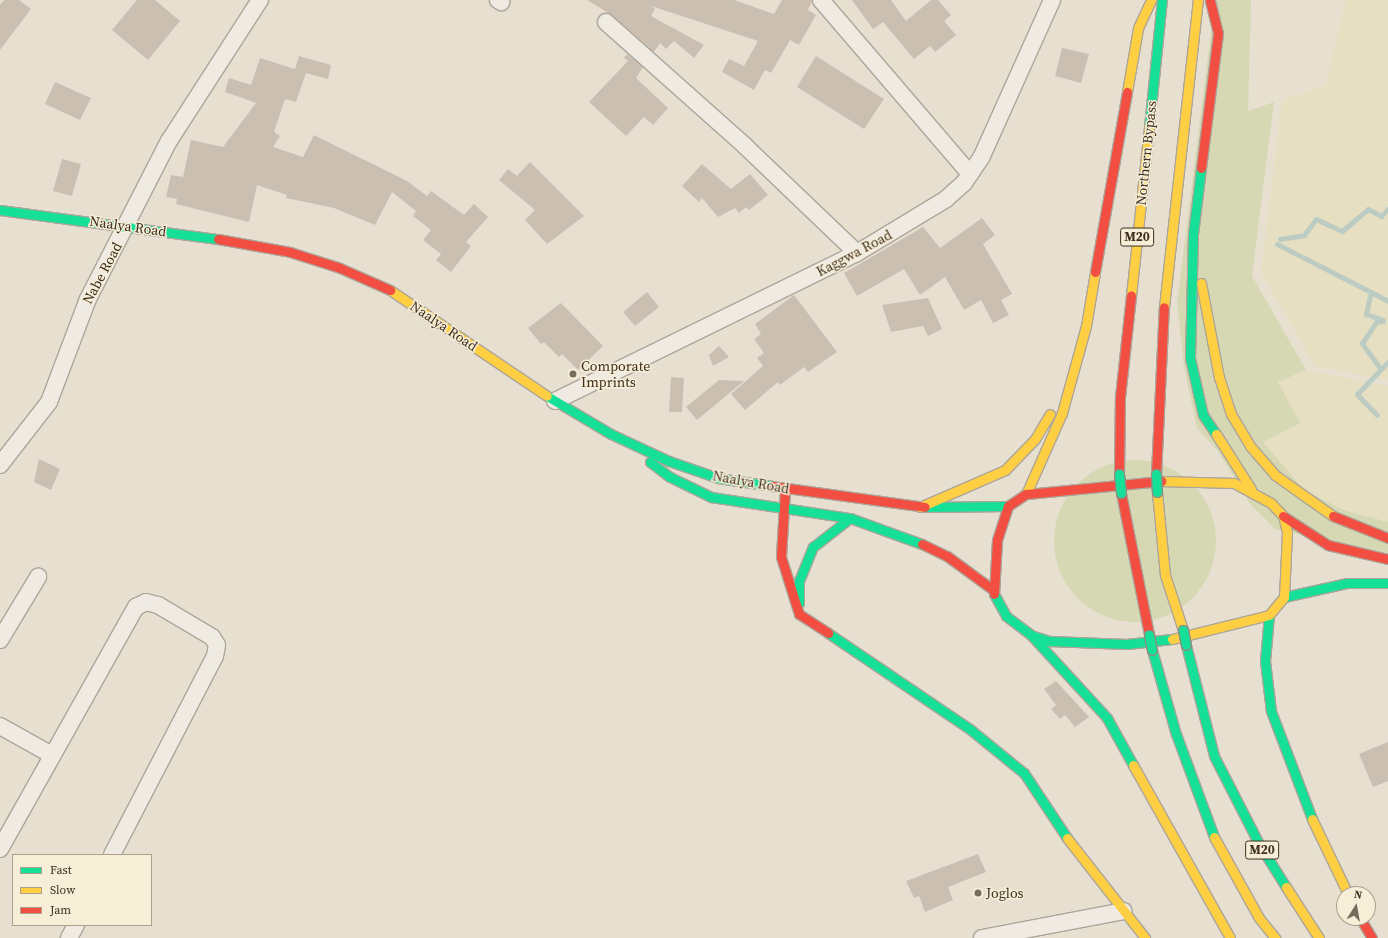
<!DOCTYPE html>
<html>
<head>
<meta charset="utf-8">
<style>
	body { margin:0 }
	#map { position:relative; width:1388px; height:938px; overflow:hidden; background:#e7e0d1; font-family:"Source Serif 4",serif }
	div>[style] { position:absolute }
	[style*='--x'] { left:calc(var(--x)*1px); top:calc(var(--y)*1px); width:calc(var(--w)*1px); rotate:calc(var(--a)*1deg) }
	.farmland>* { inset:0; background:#e6dfc2 }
	.green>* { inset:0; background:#d6d7b3 }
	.round { border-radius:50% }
	.stream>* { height:5px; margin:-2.5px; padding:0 2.5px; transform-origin:2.5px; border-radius:2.5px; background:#bcccc2 }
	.building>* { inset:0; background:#cbbfb2 }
	.roads { filter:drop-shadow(1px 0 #ada599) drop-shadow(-1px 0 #ada599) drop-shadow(0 1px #ada599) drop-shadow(0 -1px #ada599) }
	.street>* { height:16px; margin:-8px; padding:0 8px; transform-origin:8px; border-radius:8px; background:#efebe3 }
	.fast>* { height:9px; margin:-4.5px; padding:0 4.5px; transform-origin:4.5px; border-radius:4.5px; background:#16e098 }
	.slow>* { height:9px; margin:-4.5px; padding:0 4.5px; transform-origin:4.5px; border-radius:4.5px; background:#ffcf43 }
	.jam>* { height:9px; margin:-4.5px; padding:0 4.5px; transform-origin:4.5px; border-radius:4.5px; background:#f24e42 }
	.bridges { filter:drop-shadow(1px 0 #928b80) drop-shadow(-1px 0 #928b80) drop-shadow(0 1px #928b80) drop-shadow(0 -1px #928b80) }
	.fast-bridge>* { height:9px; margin:-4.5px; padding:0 4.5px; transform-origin:4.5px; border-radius:4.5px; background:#16e098 }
	.dots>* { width:11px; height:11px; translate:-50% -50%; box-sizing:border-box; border:2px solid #f7eed8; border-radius:50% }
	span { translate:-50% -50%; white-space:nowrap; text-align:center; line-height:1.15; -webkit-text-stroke:3px #f7eed8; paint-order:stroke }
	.shield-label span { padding:1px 3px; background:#f7eed8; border:1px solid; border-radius:3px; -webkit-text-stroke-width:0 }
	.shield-label { font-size:13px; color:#3d2e20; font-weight:700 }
	.street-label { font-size:14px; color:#3d2e20 }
	.poi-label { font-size:14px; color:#3d2e20 }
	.left { translate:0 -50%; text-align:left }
	.legend { position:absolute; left:12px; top:854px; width:140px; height:72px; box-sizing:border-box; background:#f7eed8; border:1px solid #ada18e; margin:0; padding:5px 7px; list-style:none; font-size:12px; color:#3d2e20 }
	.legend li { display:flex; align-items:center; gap:8px; height:20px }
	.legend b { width:20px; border:1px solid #ada18e }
	.north { position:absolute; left:1336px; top:886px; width:40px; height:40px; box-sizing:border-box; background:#f7eed8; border:1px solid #ada18e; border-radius:50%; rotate:11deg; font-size:11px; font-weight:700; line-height:16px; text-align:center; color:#3d2e20 }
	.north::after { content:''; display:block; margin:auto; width:14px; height:18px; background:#786c5e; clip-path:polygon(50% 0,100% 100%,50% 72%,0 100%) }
</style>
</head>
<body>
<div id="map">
	<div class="farmland">
		<i style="clip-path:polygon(1346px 0,1388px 0,1388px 380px,1315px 366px,1261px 272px,1282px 100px,1325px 85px)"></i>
		<i style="clip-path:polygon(1306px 370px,1388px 386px,1388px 522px,1343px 510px,1303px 489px,1263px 442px,1300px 423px,1278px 382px)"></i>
	</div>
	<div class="green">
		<i style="clip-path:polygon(1215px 0,1251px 0,1248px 111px,1274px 102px,1252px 276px,1306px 370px,1278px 382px,1300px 423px,1263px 442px,1303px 489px,1343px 510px,1388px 522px,1388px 553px,1275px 529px,1250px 504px,1218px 451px,1197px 428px,1184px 367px,1177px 303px)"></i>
		<i class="round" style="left:1054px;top:460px;width:162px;height:162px"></i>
	</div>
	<div class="stream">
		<i style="--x:1280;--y:239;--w:24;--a:-9"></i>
		<i style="--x:1304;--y:235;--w:20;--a:-53"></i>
		<i style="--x:1316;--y:219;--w:29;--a:25"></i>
		<i style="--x:1342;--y:231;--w:34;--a:-40"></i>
		<i style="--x:1368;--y:209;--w:15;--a:28"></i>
		<i style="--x:1381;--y:216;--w:10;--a:-45"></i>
		<i style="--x:1277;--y:244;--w:106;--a:27.1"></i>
		<i style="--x:1371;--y:292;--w:23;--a:103"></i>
		<i style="--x:1366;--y:314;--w:18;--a:19"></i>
		<i style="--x:1371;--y:292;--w:19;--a:28"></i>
		<i style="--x:1380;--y:368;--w:31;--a:-126"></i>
		<i style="--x:1362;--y:343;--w:25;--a:-56"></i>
		<i style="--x:1376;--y:322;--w:7;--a:-8"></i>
		<i style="--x:1377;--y:415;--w:29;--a:-134"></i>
		<i style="--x:1357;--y:394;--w:45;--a:-45.9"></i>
	</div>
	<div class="building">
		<i style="clip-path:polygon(4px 0,19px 0,31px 9px,0 50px,0 5px)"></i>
		<i style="clip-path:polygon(137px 0,155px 0,180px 21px,148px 60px,112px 30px)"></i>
		<i style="clip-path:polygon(587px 0,734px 0,774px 14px,782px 0,812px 0,808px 10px,816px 15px,799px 45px,790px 40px,771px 73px,765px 70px,754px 90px,722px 72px,729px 59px,744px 66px,758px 41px,651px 6px,655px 9px,651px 16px,704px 45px,694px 58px,674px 41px,666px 49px,660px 43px,654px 52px,612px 15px)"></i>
		<i style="clip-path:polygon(852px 0,891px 0,906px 21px,931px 0,938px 0,951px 15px,944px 21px,956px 35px,935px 52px,930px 46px,914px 59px,883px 22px,873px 29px)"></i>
		<i style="clip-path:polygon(1062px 48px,1089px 54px,1081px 83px,1055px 76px)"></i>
		<i style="clip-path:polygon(627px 54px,643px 67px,636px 78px,668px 108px,653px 125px,644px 117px,626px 136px,589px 102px,628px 61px,624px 58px)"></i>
		<i style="clip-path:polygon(299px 56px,331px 65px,328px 79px,306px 73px,296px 102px,285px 99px,274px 132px,280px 136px,273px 147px,303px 157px,314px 135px,407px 181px,427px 196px,431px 191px,464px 215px,474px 204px,488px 217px,466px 242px,471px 246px,451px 272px,436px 260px,441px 254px,423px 240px,431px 230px,413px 216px,416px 211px,392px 192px,375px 225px,334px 208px,286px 198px,287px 195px,257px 185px,249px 222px,176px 204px,177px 199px,166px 197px,171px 175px,183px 177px,191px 140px,223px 147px,256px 103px,225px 92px,229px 78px,251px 85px,260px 58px,295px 69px)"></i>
		<i style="clip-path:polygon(816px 56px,884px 99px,864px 129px,797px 87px)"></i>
		<i style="clip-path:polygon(55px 82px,91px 98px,80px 120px,45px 104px)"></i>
		<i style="clip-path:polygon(62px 159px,81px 164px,72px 196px,53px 191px)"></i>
		<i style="clip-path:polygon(530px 162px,584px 216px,547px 244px,525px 220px,535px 210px,499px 180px,508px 169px,517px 176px)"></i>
		<i style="clip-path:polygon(702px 164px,731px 189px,750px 174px,768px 195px,749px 210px,746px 207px,739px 213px,735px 208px,718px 217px,702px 198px,699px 202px,682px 186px)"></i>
		<i style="clip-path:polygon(982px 218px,995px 235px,983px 244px,1012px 294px,1001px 300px,1009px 315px,993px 323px,981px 300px,964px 310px,945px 277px,920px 295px,904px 269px,857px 296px,844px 273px,923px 227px,940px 248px)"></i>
		<i style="clip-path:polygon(647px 292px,659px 307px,635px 326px,623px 312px)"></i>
		<i style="clip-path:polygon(794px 295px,837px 352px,808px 372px,804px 367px,780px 385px,778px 382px,745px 410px,731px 394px,763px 366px,757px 358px,764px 353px,754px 339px,761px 334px,755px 324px)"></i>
		<i style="clip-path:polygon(928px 298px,942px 329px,928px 336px,923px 326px,891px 332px,882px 305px)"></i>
		<i style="clip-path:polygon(561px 303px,603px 346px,578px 370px,562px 354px,559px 357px,544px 342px,541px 344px,528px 328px)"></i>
		<i style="clip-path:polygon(719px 346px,729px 357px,713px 366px,709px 355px)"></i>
		<i style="clip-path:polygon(671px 377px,684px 378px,682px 412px,669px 412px)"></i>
		<i style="clip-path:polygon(719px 380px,744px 381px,697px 420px,686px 407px)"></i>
		<i style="clip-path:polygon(39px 459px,60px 469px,51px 490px,34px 482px)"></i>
		<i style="clip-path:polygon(1056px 681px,1089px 717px,1075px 727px,1065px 715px,1060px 719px,1051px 709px,1056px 705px,1044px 689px)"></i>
		<i style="clip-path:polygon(1388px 742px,1388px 781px,1373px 787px,1359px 754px)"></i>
		<i style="clip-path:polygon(978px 854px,986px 872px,948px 887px,953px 900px,925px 912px,919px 896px,914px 898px,906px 881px)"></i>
	</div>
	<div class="roads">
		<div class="street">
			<i style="--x:498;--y:0;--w:4;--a:34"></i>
			<i style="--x:821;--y:0;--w:229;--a:49.4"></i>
			<i style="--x:606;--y:22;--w:186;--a:41.7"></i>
			<i style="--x:745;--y:146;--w:155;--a:43.7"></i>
			<i style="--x:555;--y:401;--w:336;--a:-26.1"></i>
			<i style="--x:857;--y:253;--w:104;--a:-31.2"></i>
			<i style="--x:946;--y:199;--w:24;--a:-42"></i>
			<i style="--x:964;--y:183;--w:32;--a:-56"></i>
			<i style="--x:982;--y:156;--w:171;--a:-65.8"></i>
			<i style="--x:0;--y:465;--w:80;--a:-52.1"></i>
			<i style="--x:49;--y:402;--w:110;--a:-69.3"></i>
			<i style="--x:88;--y:299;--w:178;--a:-62.9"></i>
			<i style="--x:169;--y:141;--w:168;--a:-57.2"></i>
			<i style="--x:0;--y:640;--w:74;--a:-58.9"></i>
			<i style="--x:0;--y:726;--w:60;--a:29.1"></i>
			<i style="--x:0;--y:849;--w:278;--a:-60.7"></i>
			<i style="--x:136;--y:607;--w:11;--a:-27"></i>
			<i style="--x:146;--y:602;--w:12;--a:14"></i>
			<i style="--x:158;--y:605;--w:63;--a:30.7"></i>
			<i style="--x:212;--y:637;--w:9;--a:58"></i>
			<i style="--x:217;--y:645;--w:11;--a:100"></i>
			<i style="--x:215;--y:656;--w:224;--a:117.4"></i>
			<i style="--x:69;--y:938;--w:15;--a:-62"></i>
			<i style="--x:982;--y:938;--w:144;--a:-10.8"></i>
		</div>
		<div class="fast">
			<i style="--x:1149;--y:127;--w:128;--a:-84.2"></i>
			<i style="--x:1201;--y:168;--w:66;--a:96.9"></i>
			<i style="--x:1193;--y:234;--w:124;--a:91.4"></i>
			<i style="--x:1190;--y:358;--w:58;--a:77.2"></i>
			<i style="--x:1203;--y:415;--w:23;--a:56"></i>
			<i style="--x:0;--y:210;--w:220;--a:7.6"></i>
			<i style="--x:547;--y:396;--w:74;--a:30.7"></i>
			<i style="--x:611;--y:434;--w:64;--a:25"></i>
			<i style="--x:669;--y:461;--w:52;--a:19.1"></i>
			<i style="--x:718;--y:478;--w:55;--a:8.4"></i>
			<i style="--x:650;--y:462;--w:25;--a:37"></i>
			<i style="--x:670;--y:477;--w:46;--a:26"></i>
			<i style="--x:711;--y:497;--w:141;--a:8.6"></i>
			<i style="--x:850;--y:518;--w:77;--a:19.9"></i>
			<i style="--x:925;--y:507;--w:83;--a:-0.7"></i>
			<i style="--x:994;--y:594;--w:25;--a:61"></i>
			<i style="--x:1006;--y:616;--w:31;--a:37"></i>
			<i style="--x:1031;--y:635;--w:20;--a:18"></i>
			<i style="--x:1050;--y:641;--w:77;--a:2.2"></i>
			<i style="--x:1127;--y:644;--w:45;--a:-6.3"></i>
			<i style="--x:1284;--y:597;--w:65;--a:-12.5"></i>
			<i style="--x:1347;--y:583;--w:41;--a:0"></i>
			<i style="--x:799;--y:603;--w:22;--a:-90"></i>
			<i style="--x:799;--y:581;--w:37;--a:-68"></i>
			<i style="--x:813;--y:547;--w:47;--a:-38.1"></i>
			<i style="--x:1269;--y:615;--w:46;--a:95"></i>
			<i style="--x:1265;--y:661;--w:50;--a:83.2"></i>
			<i style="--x:1271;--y:711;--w:116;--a:69.2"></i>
			<i style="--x:828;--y:633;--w:173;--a:34.1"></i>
			<i style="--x:971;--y:730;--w:68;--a:39.1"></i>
			<i style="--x:1024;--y:773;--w:78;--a:56.5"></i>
			<i style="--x:1031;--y:635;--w:113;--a:47.5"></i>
			<i style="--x:1107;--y:718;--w:54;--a:61"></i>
			<i style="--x:1186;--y:645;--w:114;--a:75.8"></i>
			<i style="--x:1214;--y:756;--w:99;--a:62.9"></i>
			<i style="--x:1259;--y:844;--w:51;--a:57.9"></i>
			<i style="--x:1152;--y:650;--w:87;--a:74.1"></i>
			<i style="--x:1176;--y:734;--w:110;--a:69.7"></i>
		</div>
		<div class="slow">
			<i style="--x:1127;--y:92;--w:65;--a:-80.2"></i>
			<i style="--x:1138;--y:28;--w:31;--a:-65"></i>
			<i style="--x:1201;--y:283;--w:96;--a:79.2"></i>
			<i style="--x:1219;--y:377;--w:39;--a:72"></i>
			<i style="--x:1231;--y:414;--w:37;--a:59"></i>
			<i style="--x:1250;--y:446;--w:38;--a:49"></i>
			<i style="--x:1275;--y:475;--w:71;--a:35.3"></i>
			<i style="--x:390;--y:290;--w:189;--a:34"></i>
			<i style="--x:1131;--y:296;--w:170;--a:-83.9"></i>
			<i style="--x:1164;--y:307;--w:309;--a:-83.7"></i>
			<i style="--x:1216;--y:434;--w:65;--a:57.5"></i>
			<i style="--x:1161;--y:481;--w:73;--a:1.6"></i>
			<i style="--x:1234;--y:483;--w:42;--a:28.4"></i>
			<i style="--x:1271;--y:503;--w:18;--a:47"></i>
			<i style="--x:1283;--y:516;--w:16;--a:76"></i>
			<i style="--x:1287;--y:532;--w:65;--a:92.6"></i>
			<i style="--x:1284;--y:597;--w:23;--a:130"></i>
			<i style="--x:1269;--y:615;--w:100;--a:166.1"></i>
			<i style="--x:1157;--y:492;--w:83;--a:84.5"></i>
			<i style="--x:1165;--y:575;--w:58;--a:71.9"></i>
			<i style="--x:1026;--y:494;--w:89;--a:-66"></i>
			<i style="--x:1062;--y:413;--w:90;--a:-74.6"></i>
			<i style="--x:1086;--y:326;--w:55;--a:-80.5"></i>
			<i style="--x:920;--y:507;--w:93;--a:-23.5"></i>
			<i style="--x:1005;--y:470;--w:43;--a:-45.9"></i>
			<i style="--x:1035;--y:439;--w:29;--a:-59"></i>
			<i style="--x:1133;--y:765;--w:198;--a:60.7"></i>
			<i style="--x:1312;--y:819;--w:83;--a:64.4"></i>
			<i style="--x:1214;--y:837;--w:93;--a:60.9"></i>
			<i style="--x:1259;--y:918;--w:26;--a:51"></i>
			<i style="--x:1067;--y:838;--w:127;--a:52"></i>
			<i style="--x:1286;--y:887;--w:61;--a:57.1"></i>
		</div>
		<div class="jam">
			<i style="--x:1201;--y:168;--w:136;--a:-82.8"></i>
			<i style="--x:1218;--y:33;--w:34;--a:-104"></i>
			<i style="--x:218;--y:239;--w:73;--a:10.2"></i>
			<i style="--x:290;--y:252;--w:52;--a:17.7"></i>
			<i style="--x:340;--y:268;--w:55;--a:23.7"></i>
			<i style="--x:1095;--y:272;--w:183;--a:-79.9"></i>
			<i style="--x:1119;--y:474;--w:77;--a:-89.3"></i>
			<i style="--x:1120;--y:397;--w:102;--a:-83.8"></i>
			<i style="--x:1156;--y:474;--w:167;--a:-87.3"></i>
			<i style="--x:772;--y:486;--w:154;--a:7.8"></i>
			<i style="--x:785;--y:489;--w:68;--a:93.4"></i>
			<i style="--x:781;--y:557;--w:60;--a:72.5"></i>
			<i style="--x:799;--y:614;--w:35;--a:33"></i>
			<i style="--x:1121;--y:493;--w:145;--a:78.8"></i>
			<i style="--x:1283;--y:516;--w:54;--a:32.8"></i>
			<i style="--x:1328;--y:545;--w:62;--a:13.1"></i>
			<i style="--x:1333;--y:516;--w:59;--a:21.8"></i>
			<i style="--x:922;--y:544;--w:28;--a:26"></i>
			<i style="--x:947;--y:556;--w:56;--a:36.3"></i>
			<i style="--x:994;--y:594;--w:54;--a:-86.8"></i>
			<i style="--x:997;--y:540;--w:36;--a:-72"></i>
			<i style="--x:1008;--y:506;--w:22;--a:-34"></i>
			<i style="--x:1026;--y:494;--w:136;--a:-5.5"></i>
			<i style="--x:1360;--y:918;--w:23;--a:59"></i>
		</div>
	</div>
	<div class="bridges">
		<div class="fast-bridge">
			<i style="--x:1119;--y:474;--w:19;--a:84"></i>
			<i style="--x:1156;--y:474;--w:18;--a:87"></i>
			<i style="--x:1183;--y:630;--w:15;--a:79"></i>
			<i style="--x:1149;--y:635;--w:15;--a:79"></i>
		</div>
	</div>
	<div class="dots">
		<i style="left:573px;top:374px;background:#786c5e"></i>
		<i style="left:978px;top:893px;background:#786c5e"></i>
	</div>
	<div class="shield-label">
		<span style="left:1137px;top:237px">M20</span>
		<span style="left:1262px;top:850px">M20</span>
	</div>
	<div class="street-label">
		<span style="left:1146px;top:153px;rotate:-84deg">Northern Bypass</span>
		<span style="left:128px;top:226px;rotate:8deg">Naalya Road</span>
		<span style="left:854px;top:253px;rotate:-28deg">Kaggwa Road</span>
		<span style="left:102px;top:273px;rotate:-62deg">Nabe Road</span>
		<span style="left:444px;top:326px;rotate:34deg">Naalya Road</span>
		<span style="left:751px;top:482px;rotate:10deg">Naalya Road</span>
	</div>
	<div class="poi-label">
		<span class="left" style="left:581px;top:374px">Comporate<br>Imprints</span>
		<span class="left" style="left:986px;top:893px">Joglos</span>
	</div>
	<ul class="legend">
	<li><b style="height:5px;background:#16e098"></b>Fast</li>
	<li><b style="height:5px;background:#ffcf43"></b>Slow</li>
	<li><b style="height:5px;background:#f24e42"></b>Jam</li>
	</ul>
	<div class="north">N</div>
</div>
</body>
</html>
